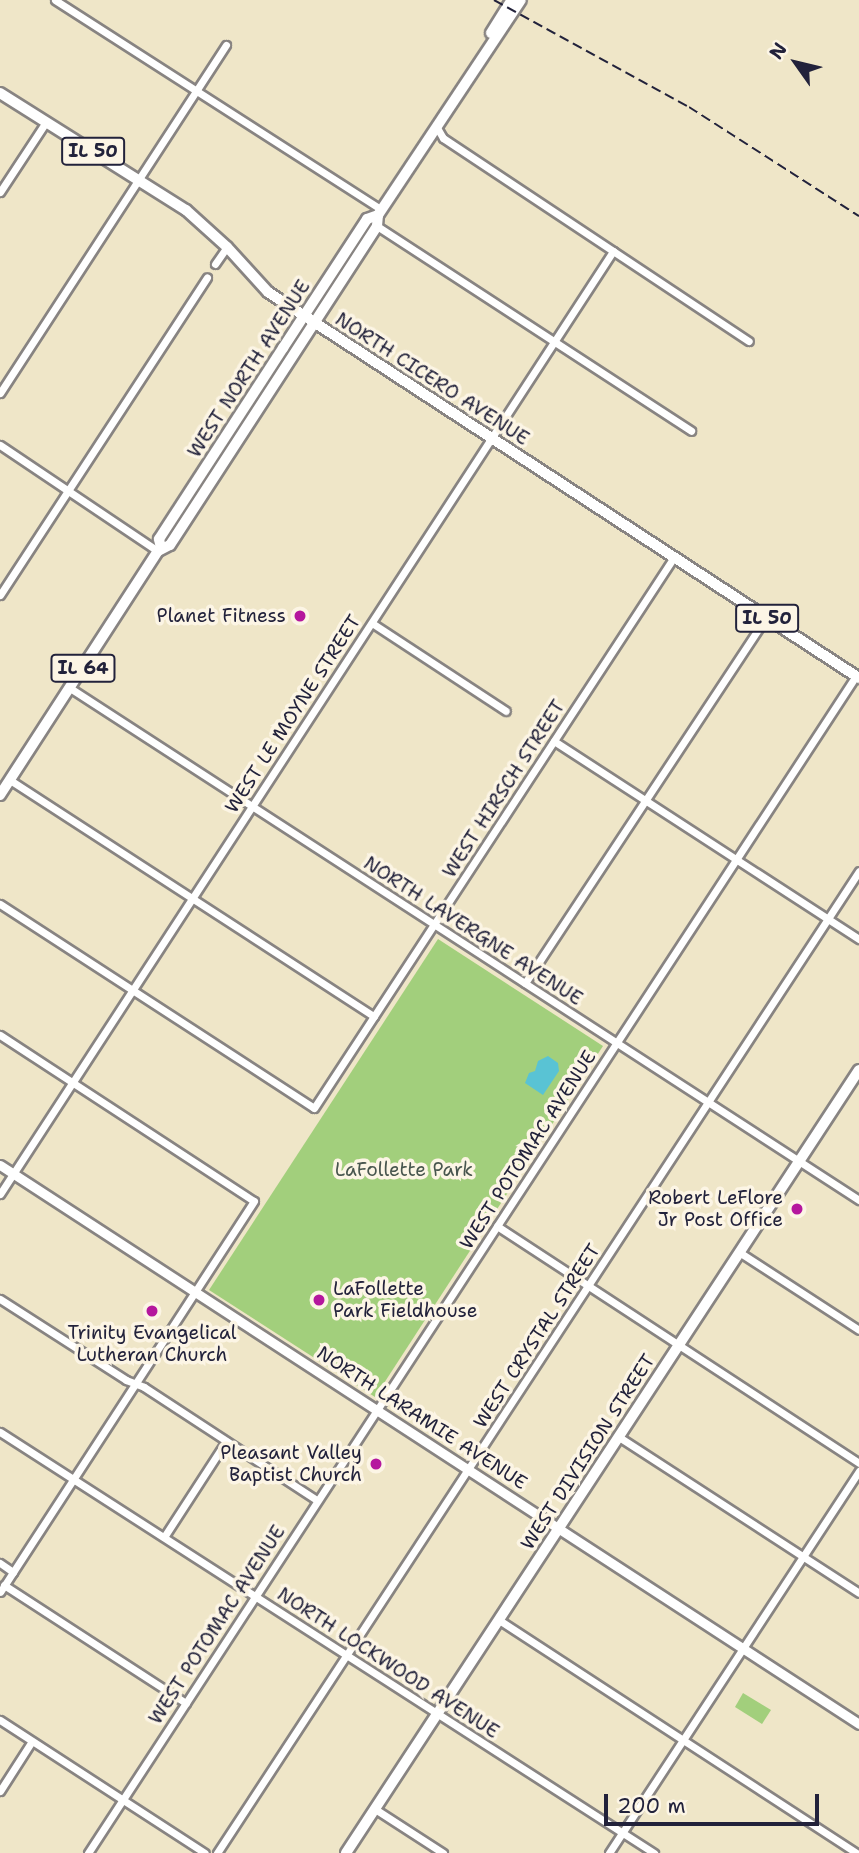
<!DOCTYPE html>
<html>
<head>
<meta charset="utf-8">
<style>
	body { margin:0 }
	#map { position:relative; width:859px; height:1853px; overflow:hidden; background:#efe6c8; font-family:"Shantell Sans",sans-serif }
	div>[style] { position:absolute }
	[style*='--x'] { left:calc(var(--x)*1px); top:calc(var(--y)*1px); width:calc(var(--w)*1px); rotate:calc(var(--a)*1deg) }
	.green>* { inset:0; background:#a2cf7c }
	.water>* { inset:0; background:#59c3d4 }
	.roads { filter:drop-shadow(2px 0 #888482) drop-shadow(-2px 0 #888482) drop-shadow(0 2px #888482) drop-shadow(0 -2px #888482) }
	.minor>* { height:7px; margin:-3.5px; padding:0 3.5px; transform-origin:3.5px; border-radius:3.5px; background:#fff }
	.tertiary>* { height:9px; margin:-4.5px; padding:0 4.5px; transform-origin:4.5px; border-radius:4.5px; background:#fff }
	.secondary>* { height:10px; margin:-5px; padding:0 5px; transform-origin:5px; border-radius:5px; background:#fff }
	.primary>* { height:10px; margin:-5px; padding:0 5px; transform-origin:5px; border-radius:5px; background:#fff }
	.rail>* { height:2px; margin-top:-1px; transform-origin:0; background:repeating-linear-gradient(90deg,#22223b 0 10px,transparent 0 15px) }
	.dots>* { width:19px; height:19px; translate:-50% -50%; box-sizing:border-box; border:4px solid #fcf5e5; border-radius:50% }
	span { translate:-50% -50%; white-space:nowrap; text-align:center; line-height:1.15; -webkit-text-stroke:7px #fcf5e5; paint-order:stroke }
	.shield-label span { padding:2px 5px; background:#fcf5e5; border:2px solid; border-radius:5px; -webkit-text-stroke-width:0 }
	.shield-label { font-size:18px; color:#22223b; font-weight:700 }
	.street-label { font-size:19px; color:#22223b }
	.poi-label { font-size:19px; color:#22223b }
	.right { translate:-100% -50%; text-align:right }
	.left { translate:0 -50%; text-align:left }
	.park-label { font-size:19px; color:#48564e }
	.north { position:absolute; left:761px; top:28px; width:70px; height:70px; -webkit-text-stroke:5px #fcf5e5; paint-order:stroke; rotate:304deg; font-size:19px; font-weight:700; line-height:28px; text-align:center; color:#22223b }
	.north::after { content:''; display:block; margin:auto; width:24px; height:32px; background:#22223b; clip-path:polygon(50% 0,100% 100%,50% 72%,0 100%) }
	.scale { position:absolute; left:604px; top:1794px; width:215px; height:32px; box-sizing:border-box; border:4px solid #22223b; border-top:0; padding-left:9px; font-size:21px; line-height:24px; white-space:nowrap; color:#22223b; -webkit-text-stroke:5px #fcf5e5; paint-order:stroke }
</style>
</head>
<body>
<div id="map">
	<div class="green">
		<i style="clip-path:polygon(438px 939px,603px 1046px,375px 1397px,209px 1290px)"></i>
		<i style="clip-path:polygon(743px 1693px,771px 1710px,762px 1724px,735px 1707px)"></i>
	</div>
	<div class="water">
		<i style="clip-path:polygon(548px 1056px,558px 1063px,559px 1071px,543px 1095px,525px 1083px,529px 1073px,535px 1071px,538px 1061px)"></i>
	</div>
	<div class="roads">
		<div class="minor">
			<i style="--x:55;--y:0;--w:387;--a:32.7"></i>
			<i style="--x:436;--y:126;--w:14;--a:60"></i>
			<i style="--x:443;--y:138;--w:367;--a:33.6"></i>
			<i style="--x:0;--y:192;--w:84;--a:-56.7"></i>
			<i style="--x:377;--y:226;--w:375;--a:33.1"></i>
			<i style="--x:215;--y:264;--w:21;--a:-55"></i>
			<i style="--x:0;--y:393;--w:415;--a:-57"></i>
			<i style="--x:0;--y:445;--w:190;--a:33.9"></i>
			<i style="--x:0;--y:595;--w:379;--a:-56.9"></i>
			<i style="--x:372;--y:623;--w:160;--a:33.3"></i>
			<i style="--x:70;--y:688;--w:941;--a:32.98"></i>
			<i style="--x:554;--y:741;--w:364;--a:33"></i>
			<i style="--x:10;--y:780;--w:434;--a:33"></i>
			<i style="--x:0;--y:904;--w:374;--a:33"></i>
			<i style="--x:314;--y:1108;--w:658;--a:-56.84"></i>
			<i style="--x:525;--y:983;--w:438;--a:-56.6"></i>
			<i style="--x:0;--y:1035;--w:303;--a:33.2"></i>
			<i style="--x:254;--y:1201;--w:466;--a:123"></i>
			<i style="--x:0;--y:1194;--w:1125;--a:-56.97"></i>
			<i style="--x:497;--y:1226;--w:433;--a:33.2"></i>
			<i style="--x:739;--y:1252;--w:143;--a:33"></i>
			<i style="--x:0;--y:1299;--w:150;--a:32.7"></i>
			<i style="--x:126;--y:1380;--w:19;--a:21"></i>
			<i style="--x:144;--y:1387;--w:207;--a:33.2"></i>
			<i style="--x:0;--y:1432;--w:778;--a:32.77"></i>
			<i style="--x:619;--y:1437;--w:286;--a:33"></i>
			<i style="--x:164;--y:1537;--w:114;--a:-57.1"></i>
			<i style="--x:0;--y:1563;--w:16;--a:35"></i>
			<i style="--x:4;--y:1585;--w:217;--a:33"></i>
			<i style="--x:499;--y:1620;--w:427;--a:33.1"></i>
			<i style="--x:0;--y:1720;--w:244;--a:33"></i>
			<i style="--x:0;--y:1791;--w:59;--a:-57.4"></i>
			<i style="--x:375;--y:1809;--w:81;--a:32.9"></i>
			<i style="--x:88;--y:1853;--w:1405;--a:-56.88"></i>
			<i style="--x:217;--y:1853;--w:1173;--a:-56.82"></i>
			<i style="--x:609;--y:1853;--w:457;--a:-56.8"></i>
		</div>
		<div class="tertiary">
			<i style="--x:0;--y:1165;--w:1025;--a:33.05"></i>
		</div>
		<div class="secondary">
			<i style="--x:346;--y:1853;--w:936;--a:-56.77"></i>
		</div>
		<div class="primary">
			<i style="--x:491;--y:33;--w:39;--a:-58"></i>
			<i style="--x:0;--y:93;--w:220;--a:32.2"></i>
			<i style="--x:186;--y:210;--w:55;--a:42.1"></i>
			<i style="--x:227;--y:247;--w:61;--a:47.7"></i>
			<i style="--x:268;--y:292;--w:706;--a:33.15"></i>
			<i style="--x:161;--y:548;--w:9;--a:-103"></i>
			<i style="--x:159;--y:539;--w:228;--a:-57"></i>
			<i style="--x:283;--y:348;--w:154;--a:-56.9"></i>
			<i style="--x:367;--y:219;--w:12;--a:-20"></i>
			<i style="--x:0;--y:795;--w:291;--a:-57.1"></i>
			<i style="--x:158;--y:551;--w:13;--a:-27"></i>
			<i style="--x:170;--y:545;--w:380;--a:-57"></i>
			<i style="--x:377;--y:226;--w:11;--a:-85"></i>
			<i style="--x:378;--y:215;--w:258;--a:-56.4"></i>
		</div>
	</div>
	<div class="rail">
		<i style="--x:494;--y:0;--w:222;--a:28.8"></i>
		<i style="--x:689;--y:107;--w:202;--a:32.7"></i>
	</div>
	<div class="dots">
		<i style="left:300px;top:616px;background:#b5179e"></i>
		<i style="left:797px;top:1209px;background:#b5179e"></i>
		<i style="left:319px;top:1300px;background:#b5179e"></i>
		<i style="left:152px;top:1311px;background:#b5179e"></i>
		<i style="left:376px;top:1464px;background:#b5179e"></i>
	</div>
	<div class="shield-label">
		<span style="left:93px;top:151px">IL 50</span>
		<span style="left:767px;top:618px">IL 50</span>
		<span style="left:83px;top:668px">IL 64</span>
	</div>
	<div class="street-label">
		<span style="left:249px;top:369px;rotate:-57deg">WEST NORTH AVENUE</span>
		<span style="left:432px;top:379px;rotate:33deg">NORTH CICERO AVENUE</span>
		<span style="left:293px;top:714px;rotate:-57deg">WEST LE MOYNE STREET</span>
		<span style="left:504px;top:789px;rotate:-57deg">WEST HIRSCH STREET</span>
		<span style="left:473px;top:931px;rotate:33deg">NORTH LAVERGNE AVENUE</span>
		<span style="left:528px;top:1150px;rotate:-57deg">WEST POTOMAC AVENUE</span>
		<span style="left:537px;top:1336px;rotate:-57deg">WEST CRYSTAL STREET</span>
		<span style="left:422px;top:1418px;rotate:33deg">NORTH LARAMIE AVENUE</span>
		<span style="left:588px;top:1452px;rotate:-57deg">WEST DIVISION STREET</span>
		<span style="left:217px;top:1625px;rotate:-57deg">WEST POTOMAC AVENUE</span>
		<span style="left:388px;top:1663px;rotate:33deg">NORTH LOCKWOOD AVENUE</span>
	</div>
	<div class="poi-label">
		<span class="right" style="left:286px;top:616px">Planet Fitness</span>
		<span class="right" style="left:783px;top:1209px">Robert LeFlore<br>Jr Post Office</span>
		<span class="left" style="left:333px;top:1300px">LaFollette<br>Park Fieldhouse</span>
		<span style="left:152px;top:1344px">Trinity Evangelical<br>Lutheran Church</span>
		<span class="right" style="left:362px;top:1464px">Pleasant Valley<br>Baptist Church</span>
	</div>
	<div class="park-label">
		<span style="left:404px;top:1170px">LaFollette Park</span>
	</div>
	<div class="north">N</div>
	<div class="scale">200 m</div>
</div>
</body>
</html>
